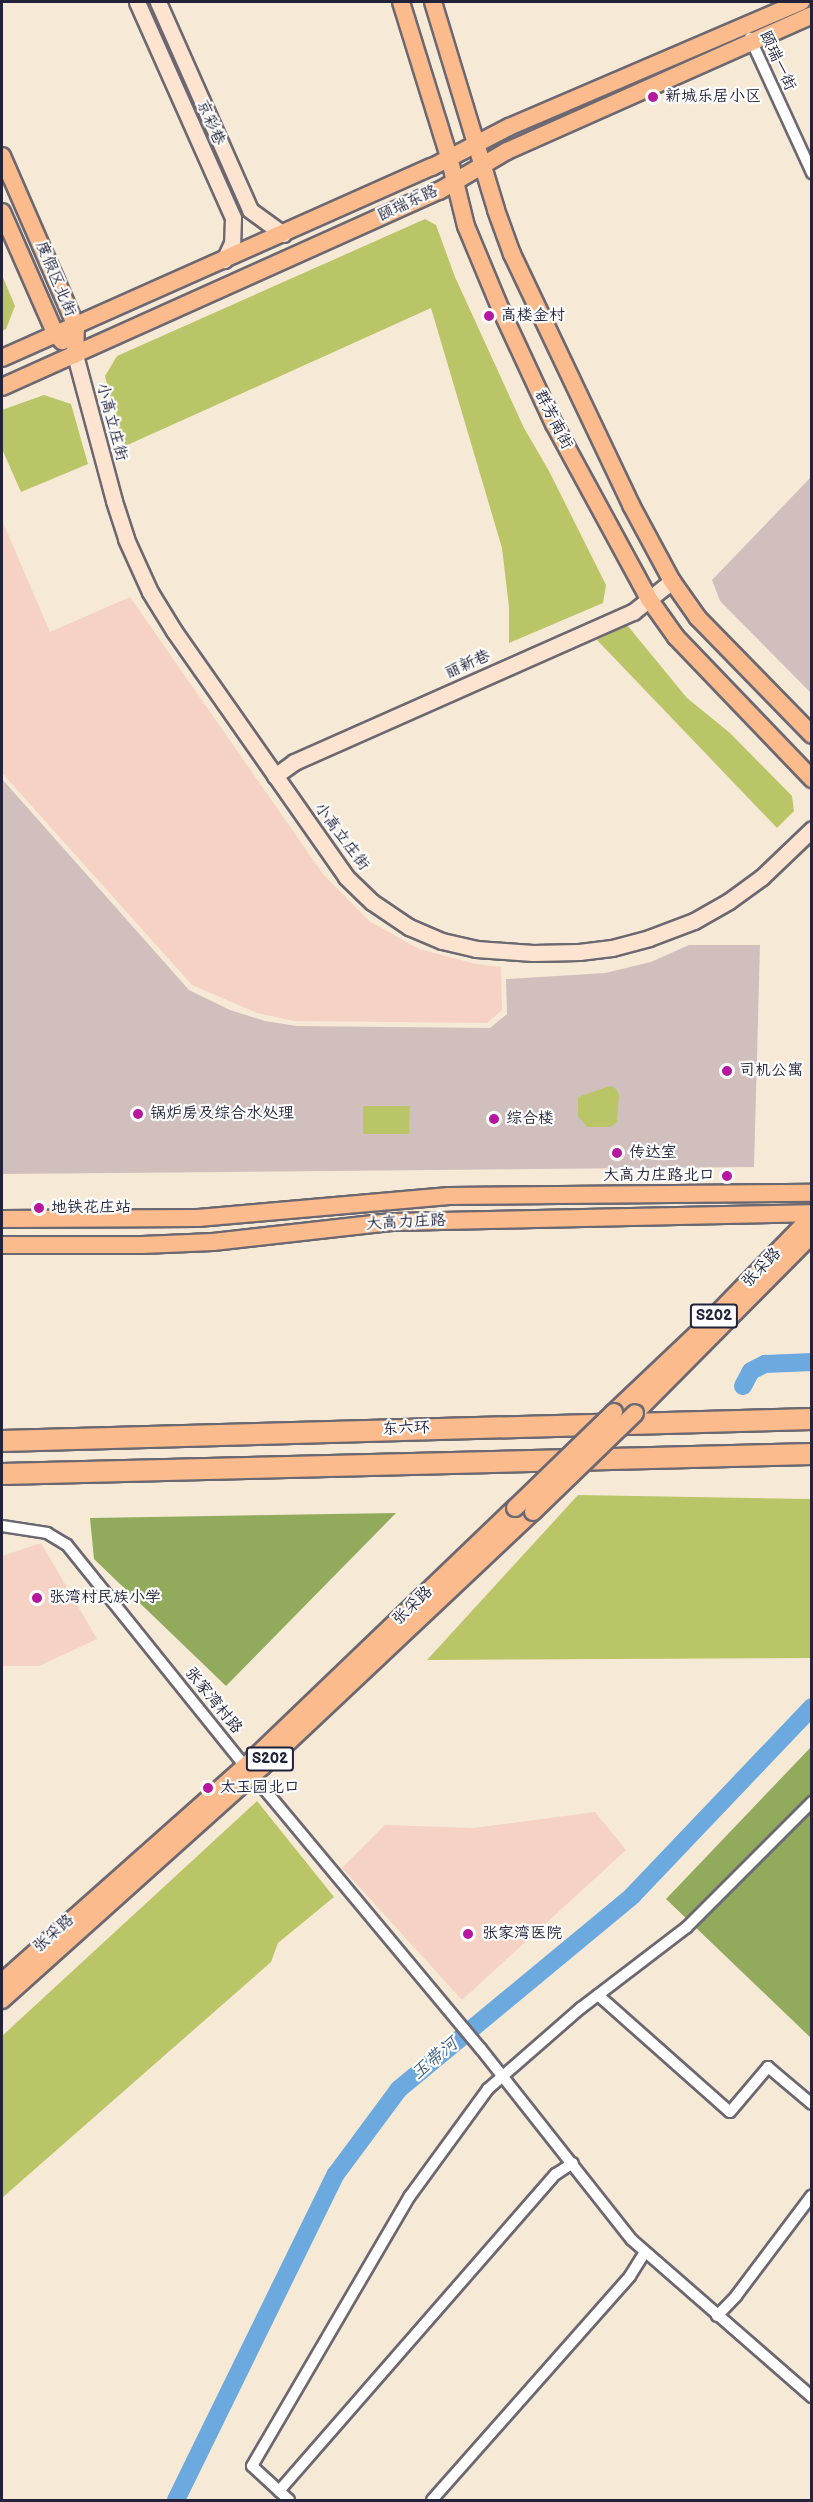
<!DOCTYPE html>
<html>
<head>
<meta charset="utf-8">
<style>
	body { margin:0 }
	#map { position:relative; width:813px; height:2502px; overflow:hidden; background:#f6ead7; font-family:"Balsamiq Sans","LXGW WenKai TC",sans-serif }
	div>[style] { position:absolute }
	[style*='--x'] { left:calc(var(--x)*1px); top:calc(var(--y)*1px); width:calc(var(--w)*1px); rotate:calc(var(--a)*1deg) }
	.built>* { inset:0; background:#f5d2c3 }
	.industrial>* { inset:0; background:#d1bfbd }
	.green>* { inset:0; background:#b9c567 }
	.forest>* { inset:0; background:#92aa5c }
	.river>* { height:18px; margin:-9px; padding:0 9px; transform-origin:9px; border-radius:9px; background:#6ba9de }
	.roads { filter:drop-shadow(2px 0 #6c6872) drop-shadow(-2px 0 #6c6872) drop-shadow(0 2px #6c6872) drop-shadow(0 -2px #6c6872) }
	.street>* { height:10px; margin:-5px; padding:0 5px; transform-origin:5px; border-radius:5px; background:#fff }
	.secondary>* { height:15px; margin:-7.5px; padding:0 7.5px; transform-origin:7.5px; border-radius:7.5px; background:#fde4d1 }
	.primary>* { height:16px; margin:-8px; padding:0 8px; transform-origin:8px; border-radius:8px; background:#fbbb8d }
	.highway>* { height:20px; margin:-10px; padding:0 10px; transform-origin:10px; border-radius:10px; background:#fbbb8d }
	.bridges { filter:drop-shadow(2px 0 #6c6872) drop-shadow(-2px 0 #6c6872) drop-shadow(0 2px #6c6872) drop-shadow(0 -2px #6c6872) }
	.primary-bridge>* { height:16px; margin:-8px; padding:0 8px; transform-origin:8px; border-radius:8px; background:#fbbb8d }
	.dots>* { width:16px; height:16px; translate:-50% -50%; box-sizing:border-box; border:3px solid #fff; border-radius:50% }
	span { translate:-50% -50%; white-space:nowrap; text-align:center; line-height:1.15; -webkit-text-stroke:4.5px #fff; paint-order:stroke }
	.shield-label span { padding:2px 4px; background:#fff; border:2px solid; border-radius:4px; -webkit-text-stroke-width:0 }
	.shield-label { font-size:15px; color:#22223b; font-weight:700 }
	.street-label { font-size:16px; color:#22223b }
	.poi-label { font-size:16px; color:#22223b }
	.left { translate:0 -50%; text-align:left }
	.right { translate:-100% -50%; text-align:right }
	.water-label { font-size:18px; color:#435f84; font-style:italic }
	.frame { position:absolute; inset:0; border:3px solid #22223b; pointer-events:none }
</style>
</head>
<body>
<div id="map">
	<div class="built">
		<i style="clip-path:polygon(2px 520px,50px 632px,130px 597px,323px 874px,369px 921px,419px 949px,476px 964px,501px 967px,502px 1010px,487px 1023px,294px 1021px,257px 1013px,192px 985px,2px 773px)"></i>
		<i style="clip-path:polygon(41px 1543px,97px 1639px,39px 1666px,2px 1666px,2px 1556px)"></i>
		<i style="clip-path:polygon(595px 1812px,626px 1850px,462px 2000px,342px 1868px,385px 1825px,473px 1828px)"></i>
	</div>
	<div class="industrial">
		<i style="clip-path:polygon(811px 477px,811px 693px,720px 601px,712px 580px)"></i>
		<i style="clip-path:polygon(2px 779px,189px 990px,230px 1010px,265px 1021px,297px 1026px,490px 1028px,507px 1014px,506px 979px,605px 973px,651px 962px,689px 945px,760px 945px,754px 1167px,2px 1174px)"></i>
	</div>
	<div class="green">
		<i style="clip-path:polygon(425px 219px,436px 225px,455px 277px,524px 428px,549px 471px,606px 585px,603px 603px,509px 643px,509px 607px,502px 548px,431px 308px,123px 447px,105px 376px,117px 356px)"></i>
		<i style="clip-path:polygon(2px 275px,15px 306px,6px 329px,2px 331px)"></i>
		<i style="clip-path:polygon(44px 395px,71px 404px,88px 464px,21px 492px,2px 449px,2px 410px)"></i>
		<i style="clip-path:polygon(627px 625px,687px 698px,730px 733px,792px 796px,794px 811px,777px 828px,597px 640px)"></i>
		<i style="clip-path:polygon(610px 1086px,615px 1088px,619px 1094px,617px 1122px,610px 1127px,587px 1127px,578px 1116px,578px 1097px)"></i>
		<i style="clip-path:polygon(363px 1106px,410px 1106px,409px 1134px,363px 1134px)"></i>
		<i style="clip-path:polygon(578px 1495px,811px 1499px,811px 1658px,427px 1660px)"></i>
		<i style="clip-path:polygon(257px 1801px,334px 1897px,278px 1943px,271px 1962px,2px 2198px,2px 2036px)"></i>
	</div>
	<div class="forest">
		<i style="clip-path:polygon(396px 1513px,226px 1686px,94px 1559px,90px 1518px)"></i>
		<i style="clip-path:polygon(811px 1747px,811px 2038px,666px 1899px)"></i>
	</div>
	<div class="river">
		<i style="--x:743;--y:1386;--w:17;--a:-62"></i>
		<i style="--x:751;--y:1371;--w:16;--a:-27"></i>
		<i style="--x:765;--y:1364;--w:47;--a:-2.4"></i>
		<i style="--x:176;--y:2500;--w:363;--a:-63.9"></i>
		<i style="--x:336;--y:2174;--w:106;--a:-53.5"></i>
		<i style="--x:399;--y:2089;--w:303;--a:-39.6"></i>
		<i style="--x:632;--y:1896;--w:261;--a:-46.4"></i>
	</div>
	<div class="roads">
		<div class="street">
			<i style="--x:750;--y:38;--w:149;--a:65.3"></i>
			<i style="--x:2;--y:1526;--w:46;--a:8.8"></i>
			<i style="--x:47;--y:1533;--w:23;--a:31"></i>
			<i style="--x:67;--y:1545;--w:284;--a:51.2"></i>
			<i style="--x:245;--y:1766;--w:368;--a:50.2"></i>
			<i style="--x:481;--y:2049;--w:243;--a:51.7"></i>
			<i style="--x:632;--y:2240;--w:239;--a:41.1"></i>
			<i style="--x:598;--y:1995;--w:176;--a:41.6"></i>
			<i style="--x:730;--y:2112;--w:59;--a:-49.8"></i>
			<i style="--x:768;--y:2067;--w:57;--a:40.1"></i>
			<i style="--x:717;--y:2316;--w:28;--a:-46"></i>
			<i style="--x:736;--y:2296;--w:126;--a:-53"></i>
			<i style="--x:279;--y:2491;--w:421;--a:-48.9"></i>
			<i style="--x:556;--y:2174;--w:20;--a:-33"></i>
			<i style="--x:289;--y:2500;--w:50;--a:-137.4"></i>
			<i style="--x:252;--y:2466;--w:313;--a:-59.7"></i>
			<i style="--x:410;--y:2196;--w:132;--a:-53.9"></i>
			<i style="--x:488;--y:2089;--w:123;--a:-41.1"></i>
			<i style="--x:581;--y:2008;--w:133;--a:-37.4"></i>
			<i style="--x:687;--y:1927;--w:177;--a:-45"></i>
			<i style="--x:432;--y:2500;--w:299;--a:-48.5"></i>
			<i style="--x:630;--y:2276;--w:28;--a:-58"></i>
		</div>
		<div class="secondary">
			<i style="--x:137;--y:2;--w:236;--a:66"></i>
			<i style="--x:233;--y:218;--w:25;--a:92"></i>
			<i style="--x:232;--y:243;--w:19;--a:115"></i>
			<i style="--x:158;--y:2;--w:227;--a:66.1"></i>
			<i style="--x:250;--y:210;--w:41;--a:36"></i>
			<i style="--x:75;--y:355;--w:151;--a:75"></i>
			<i style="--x:114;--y:501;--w:40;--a:72"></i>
			<i style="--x:126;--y:539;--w:58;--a:65.6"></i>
			<i style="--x:150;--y:592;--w:46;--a:58.4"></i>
			<i style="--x:174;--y:631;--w:300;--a:55"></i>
			<i style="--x:346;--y:877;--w:36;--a:44"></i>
			<i style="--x:372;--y:902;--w:45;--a:34"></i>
			<i style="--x:409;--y:927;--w:36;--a:23"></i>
			<i style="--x:442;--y:941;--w:35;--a:13"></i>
			<i style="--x:476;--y:949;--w:57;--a:4"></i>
			<i style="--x:533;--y:953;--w:46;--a:-1.2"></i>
			<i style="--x:579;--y:952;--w:33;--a:-7"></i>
			<i style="--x:612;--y:948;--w:38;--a:-15"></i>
			<i style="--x:649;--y:938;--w:48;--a:-20.7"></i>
			<i style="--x:694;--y:921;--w:40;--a:-29.7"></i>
			<i style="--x:729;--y:901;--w:41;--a:-36"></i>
			<i style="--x:762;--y:877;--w:69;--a:-43.8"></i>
			<i style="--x:275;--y:776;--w:24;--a:-36"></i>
			<i style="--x:294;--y:762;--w:371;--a:-23.9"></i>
			<i style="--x:633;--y:612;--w:50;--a:-38.5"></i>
		</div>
		<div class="primary">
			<i style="--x:401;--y:2;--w:162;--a:72.8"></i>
			<i style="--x:449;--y:157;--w:71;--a:76.2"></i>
			<i style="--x:466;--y:226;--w:91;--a:67.4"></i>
			<i style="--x:501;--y:310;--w:126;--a:65.1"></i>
			<i style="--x:554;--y:424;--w:199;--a:61.5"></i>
			<i style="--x:649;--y:599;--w:47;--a:54.6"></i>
			<i style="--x:676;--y:637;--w:197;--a:46.2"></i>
			<i style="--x:433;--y:2;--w:217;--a:73.1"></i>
			<i style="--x:496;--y:210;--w:47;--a:70"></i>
			<i style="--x:512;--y:254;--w:278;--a:64.6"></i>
			<i style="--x:631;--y:505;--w:86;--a:61.7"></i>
			<i style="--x:672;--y:581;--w:45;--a:54.9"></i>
			<i style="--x:698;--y:618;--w:163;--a:45.7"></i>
			<i style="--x:2;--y:156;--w:185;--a:66.5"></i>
			<i style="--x:76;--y:326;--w:29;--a:92"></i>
			<i style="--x:2;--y:212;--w:132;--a:66.3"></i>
			<i style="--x:55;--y:333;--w:11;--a:49"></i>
			<i style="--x:2;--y:358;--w:471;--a:-24"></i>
			<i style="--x:432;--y:167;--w:87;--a:-27.5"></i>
			<i style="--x:509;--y:127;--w:318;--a:-23.2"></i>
			<i style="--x:2;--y:387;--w:479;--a:-24.2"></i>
			<i style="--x:439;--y:191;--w:79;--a:-30.5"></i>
			<i style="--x:507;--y:151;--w:334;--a:-24"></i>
			<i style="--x:2;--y:1219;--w:196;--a:-0.3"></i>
			<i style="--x:198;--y:1218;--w:252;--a:-5"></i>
			<i style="--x:449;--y:1196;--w:363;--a:-0.5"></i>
			<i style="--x:2;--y:1245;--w:140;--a:0"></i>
			<i style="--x:142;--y:1245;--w:71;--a:-2.4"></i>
			<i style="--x:213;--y:1242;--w:179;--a:-6.4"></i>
			<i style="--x:391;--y:1222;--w:421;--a:-1.2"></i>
			<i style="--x:614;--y:1412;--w:125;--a:-43.4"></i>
			<i style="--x:705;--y:1326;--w:153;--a:-45.8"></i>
			<i style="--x:635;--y:1413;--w:251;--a:-45.2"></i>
			<i style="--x:2;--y:1982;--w:337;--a:-41.6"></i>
			<i style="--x:254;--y:1758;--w:361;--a:-43.8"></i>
			<i style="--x:2;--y:2000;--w:351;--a:-41.9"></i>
			<i style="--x:263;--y:1766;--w:371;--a:-43.3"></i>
		</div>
		<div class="highway">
			<i style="--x:2;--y:1441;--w:810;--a:-1.56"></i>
			<i style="--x:2;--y:1474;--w:810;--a:-1.41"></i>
		</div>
	</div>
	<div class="bridges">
		<div class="primary-bridge">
			<i style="--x:515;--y:1508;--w:138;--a:-44.1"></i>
			<i style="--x:533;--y:1512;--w:142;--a:-44.1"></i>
		</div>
	</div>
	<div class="dots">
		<i style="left:653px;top:97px;background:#b5179e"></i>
		<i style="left:489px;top:316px;background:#b5179e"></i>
		<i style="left:727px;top:1071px;background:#b5179e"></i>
		<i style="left:138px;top:1114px;background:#b5179e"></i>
		<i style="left:494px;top:1119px;background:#b5179e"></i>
		<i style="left:617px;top:1153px;background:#b5179e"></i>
		<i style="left:727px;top:1176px;background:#b5179e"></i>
		<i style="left:39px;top:1208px;background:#b5179e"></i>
		<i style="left:37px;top:1598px;background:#b5179e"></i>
		<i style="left:208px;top:1788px;background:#b5179e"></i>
		<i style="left:468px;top:1934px;background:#b5179e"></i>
	</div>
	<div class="shield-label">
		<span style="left:714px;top:1316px">S202</span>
		<span style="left:270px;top:1759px">S202</span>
	</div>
	<div class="street-label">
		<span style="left:777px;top:61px;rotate:65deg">颐瑞一街</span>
		<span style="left:210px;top:123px;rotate:66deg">京彩巷</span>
		<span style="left:408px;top:204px;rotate:-25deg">颐瑞东路</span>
		<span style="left:55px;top:279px;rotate:67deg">度假区北街</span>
		<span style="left:553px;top:420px;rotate:63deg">群芳南街</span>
		<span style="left:111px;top:422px;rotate:75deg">小高立庄街</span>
		<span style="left:468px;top:665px;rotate:-24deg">丽新巷</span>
		<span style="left:341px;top:837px;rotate:53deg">小高立庄街</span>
		<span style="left:406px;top:1223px;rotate:-3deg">大高力庄路</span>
		<span style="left:762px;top:1268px;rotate:-46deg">张采路</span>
		<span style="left:406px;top:1429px;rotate:-2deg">东六环</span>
		<span style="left:413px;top:1606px;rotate:-44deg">张采路</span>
		<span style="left:213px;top:1701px;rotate:51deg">张家湾村路</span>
		<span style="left:54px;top:1934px;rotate:-42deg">张采路</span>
	</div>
	<div class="poi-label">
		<span class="left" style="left:665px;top:97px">新城乐居小区</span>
		<span class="left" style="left:501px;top:316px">高楼金村</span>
		<span class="left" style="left:739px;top:1071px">司机公寓</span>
		<span class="left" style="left:150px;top:1114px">锅炉房及综合水处理</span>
		<span class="left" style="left:506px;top:1119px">综合楼</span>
		<span class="left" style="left:629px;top:1153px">传达室</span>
		<span class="right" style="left:715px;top:1176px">大高力庄路北口</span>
		<span class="left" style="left:51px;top:1208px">地铁花庄站</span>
		<span class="left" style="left:49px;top:1598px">张湾村民族小学</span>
		<span class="left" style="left:220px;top:1788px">太玉园北口</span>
		<span class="left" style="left:482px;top:1934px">张家湾医院</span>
	</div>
	<div class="water-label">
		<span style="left:435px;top:2059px;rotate:-40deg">玉带河</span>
	</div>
	<div class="frame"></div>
</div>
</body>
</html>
